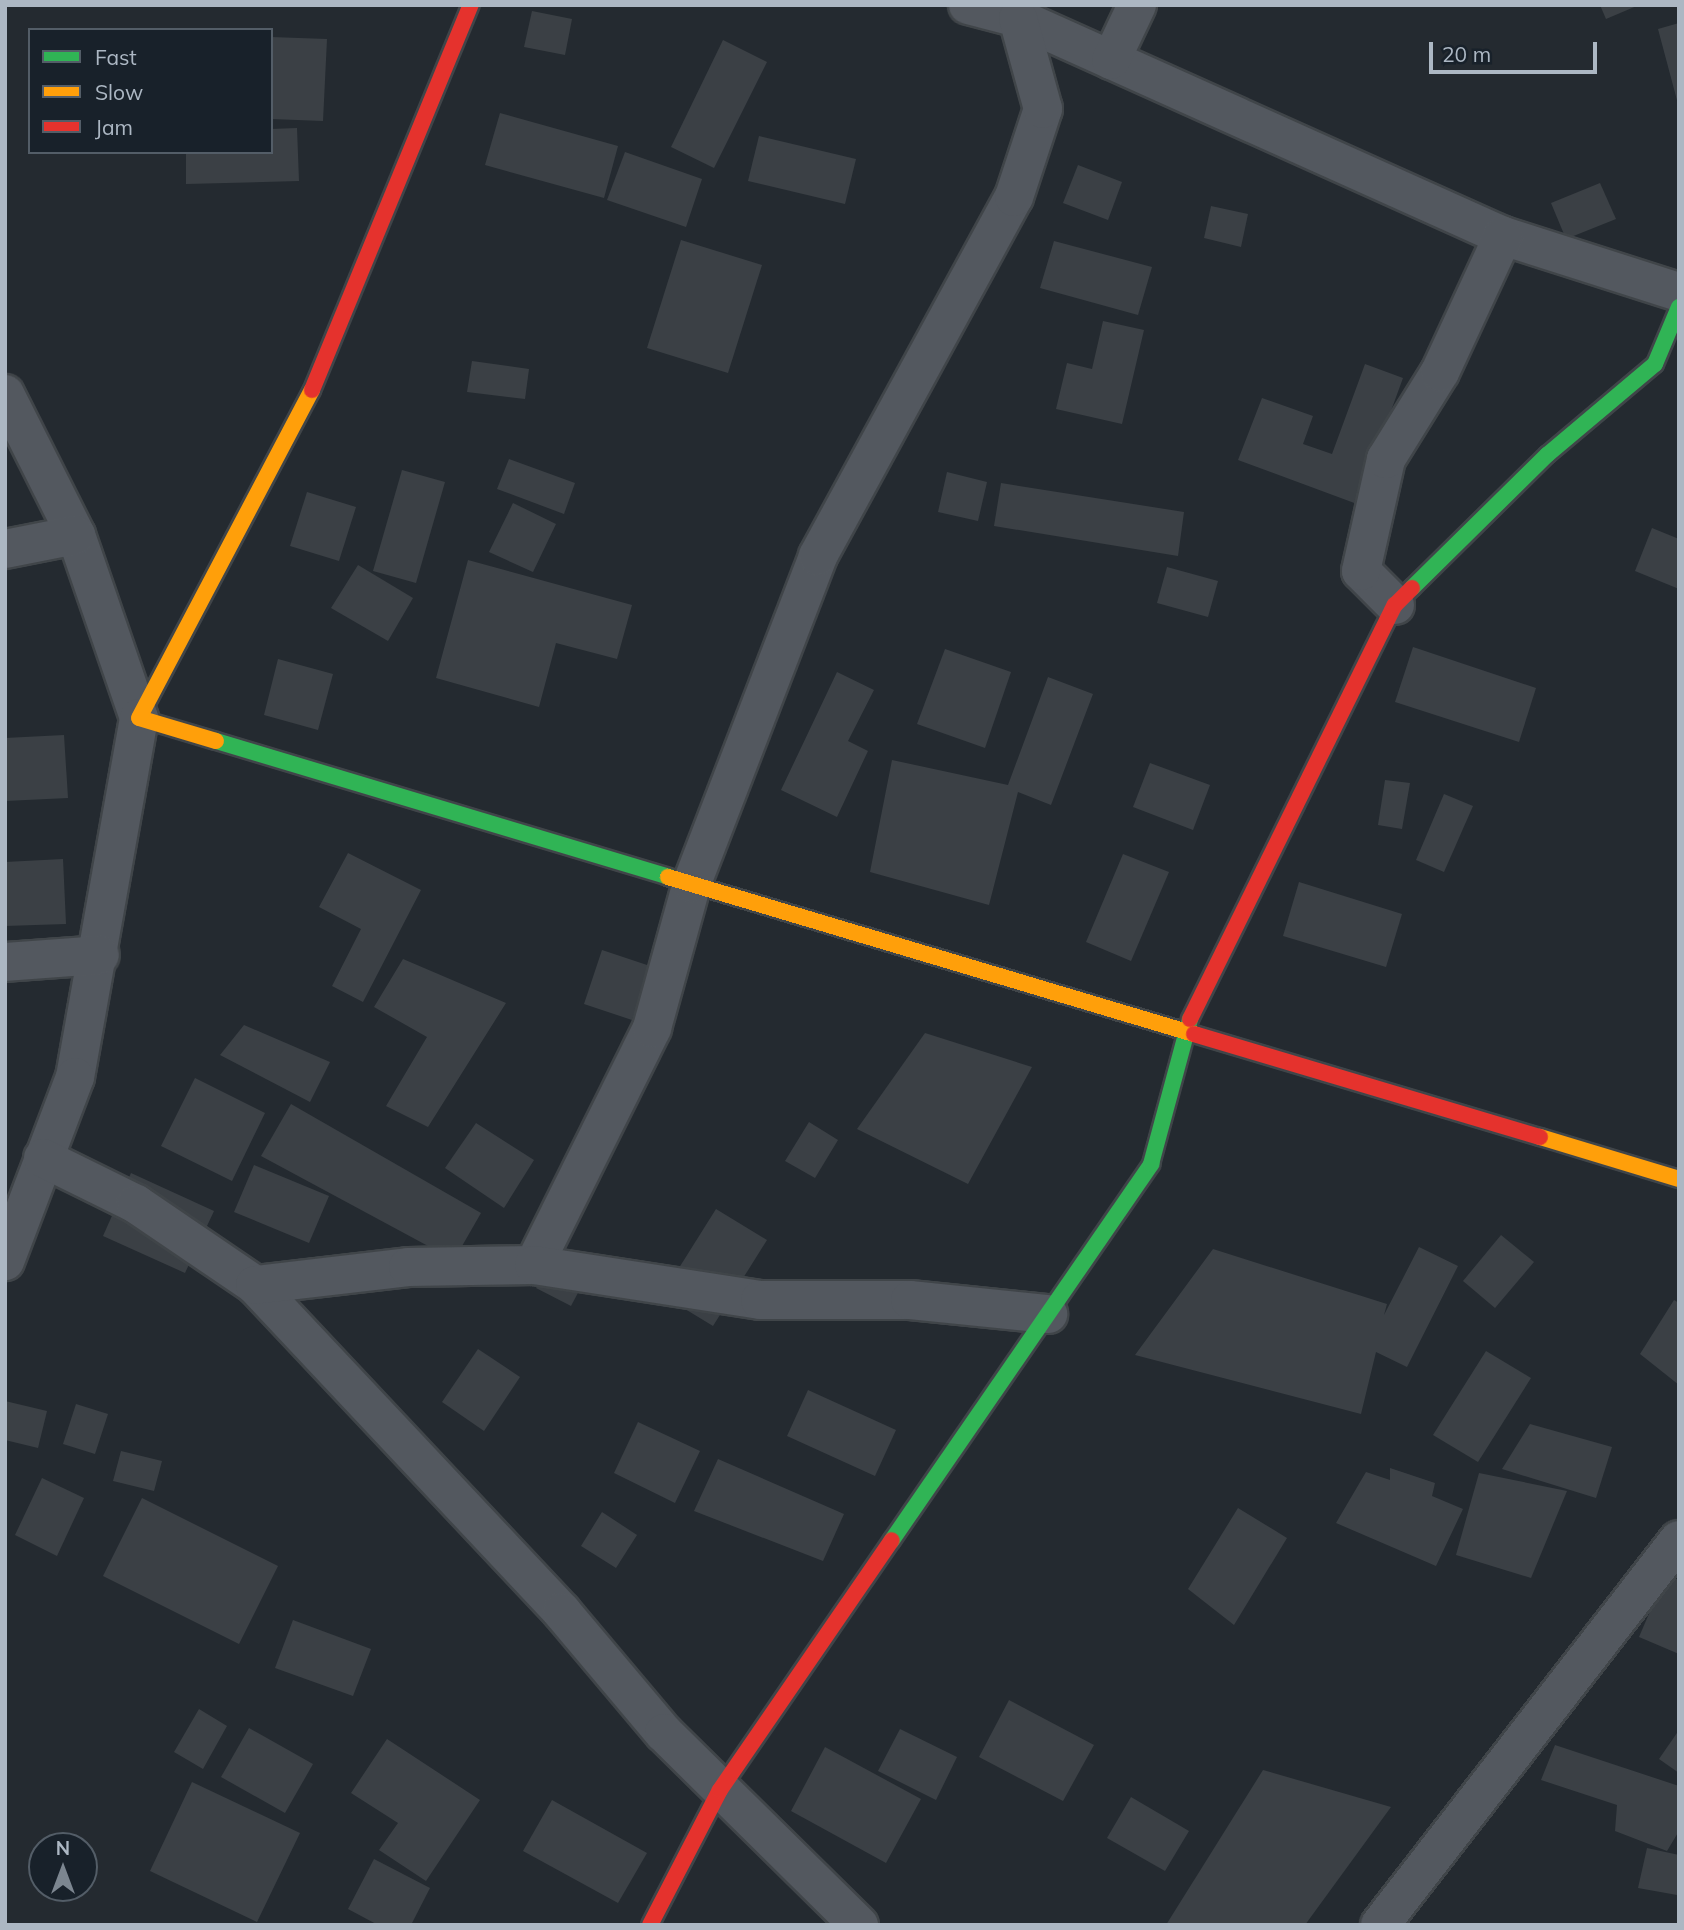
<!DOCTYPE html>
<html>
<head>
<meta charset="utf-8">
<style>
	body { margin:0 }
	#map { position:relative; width:1684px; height:1930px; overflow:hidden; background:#242a30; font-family:Mulish,sans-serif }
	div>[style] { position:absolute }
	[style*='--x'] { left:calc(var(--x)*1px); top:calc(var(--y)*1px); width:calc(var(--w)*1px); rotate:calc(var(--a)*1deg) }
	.building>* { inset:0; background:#3b4045 }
	.roads { filter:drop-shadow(2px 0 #404549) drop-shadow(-2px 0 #404549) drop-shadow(0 2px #404549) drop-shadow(0 -2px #404549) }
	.street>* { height:38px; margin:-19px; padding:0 19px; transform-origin:19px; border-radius:19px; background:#53585f }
	.fast>* { height:16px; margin:-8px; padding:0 8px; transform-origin:8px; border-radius:8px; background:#30b455 }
	.slow>* { height:16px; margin:-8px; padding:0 8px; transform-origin:8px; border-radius:8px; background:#ff9f0a }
	.jam>* { height:16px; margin:-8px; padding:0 8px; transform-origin:8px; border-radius:8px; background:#e5322d }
	span { translate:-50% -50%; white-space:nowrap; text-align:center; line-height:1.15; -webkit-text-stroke:7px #18212a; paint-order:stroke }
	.frame { position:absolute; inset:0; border:7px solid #acb7c3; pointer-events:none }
	.legend { position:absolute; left:28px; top:28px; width:245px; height:126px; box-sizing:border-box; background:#18212a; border:2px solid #535d67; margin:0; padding:9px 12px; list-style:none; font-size:21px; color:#acb7c3 }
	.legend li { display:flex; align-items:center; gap:14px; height:35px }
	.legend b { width:35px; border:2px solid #535d67 }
	.north { position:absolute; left:28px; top:1832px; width:70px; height:70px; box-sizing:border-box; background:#18212a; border:2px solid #535d67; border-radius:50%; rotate:0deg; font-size:19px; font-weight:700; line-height:28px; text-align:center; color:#acb7c3 }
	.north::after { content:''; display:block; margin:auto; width:24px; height:32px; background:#7c8690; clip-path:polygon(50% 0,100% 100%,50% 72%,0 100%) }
	.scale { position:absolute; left:1429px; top:42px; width:168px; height:32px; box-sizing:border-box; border:4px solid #acb7c3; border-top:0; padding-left:9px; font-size:21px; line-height:24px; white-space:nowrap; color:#acb7c3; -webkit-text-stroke:5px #18212a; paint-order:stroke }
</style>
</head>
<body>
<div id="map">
	<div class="building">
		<i style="clip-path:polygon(1600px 5px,1639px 5px,1606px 19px)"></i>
		<i style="clip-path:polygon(532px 11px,572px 19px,565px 55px,524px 47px)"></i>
		<i style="clip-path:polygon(1679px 23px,1679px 104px,1678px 104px,1658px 29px)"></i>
		<i style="clip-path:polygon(271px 37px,327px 39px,323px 121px,271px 119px)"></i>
		<i style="clip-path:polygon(723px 40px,767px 62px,714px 168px,671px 147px)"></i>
		<i style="clip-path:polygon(500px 113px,618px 146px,604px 198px,485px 165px)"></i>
		<i style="clip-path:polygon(297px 128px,299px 181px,186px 184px,186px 152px,271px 152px,271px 129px)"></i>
		<i style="clip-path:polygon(759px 136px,856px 159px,845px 204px,748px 181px)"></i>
		<i style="clip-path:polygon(625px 152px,702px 179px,686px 227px,607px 200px)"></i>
		<i style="clip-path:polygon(1078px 165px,1122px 182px,1108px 220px,1063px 203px)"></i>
		<i style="clip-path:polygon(1600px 183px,1616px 219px,1566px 239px,1551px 203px)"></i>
		<i style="clip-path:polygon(1211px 206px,1248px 214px,1241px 247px,1204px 238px)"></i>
		<i style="clip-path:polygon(681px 240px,762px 265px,728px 373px,647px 348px)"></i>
		<i style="clip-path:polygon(1054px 241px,1152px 267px,1138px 315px,1040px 288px)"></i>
		<i style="clip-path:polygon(1103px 321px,1144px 330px,1122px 424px,1056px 409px,1067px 363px,1092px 369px)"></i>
		<i style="clip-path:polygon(472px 361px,529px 369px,525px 399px,467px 392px)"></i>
		<i style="clip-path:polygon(1365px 364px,1403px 378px,1357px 504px,1238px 460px,1262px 398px,1313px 416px,1303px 444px,1332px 454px)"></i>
		<i style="clip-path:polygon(509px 459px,575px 483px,564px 514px,497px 489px)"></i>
		<i style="clip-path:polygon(402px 470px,445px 482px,416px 583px,373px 571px)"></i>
		<i style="clip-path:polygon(947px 472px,987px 482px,978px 521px,938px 512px)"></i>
		<i style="clip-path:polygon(1001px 483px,1184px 512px,1178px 556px,994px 526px)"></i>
		<i style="clip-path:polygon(307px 492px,356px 507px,339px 561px,290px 546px)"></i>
		<i style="clip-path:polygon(513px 503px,556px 524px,533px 572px,489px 552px)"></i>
		<i style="clip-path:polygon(1652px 528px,1679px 539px,1679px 589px,1635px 571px)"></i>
		<i style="clip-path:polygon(468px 560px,632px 605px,617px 659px,556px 643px,539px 707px,436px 678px)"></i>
		<i style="clip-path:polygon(358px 565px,413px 598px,388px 641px,331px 608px)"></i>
		<i style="clip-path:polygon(1167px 567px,1218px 581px,1208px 617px,1157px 603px)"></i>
		<i style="clip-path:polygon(1413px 647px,1536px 688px,1519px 742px,1395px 702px)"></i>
		<i style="clip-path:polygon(945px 649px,1011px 672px,985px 748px,917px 724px)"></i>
		<i style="clip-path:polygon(278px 659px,333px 674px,318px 730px,264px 715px)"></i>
		<i style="clip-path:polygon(837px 672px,874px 690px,848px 741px,868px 751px,837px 817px,781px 790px)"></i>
		<i style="clip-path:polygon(1048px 677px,1093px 694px,1051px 805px,1018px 792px,989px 905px,870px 872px,892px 760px,1008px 785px)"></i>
		<i style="clip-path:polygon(64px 735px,68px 798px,5px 801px,5px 738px)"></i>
		<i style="clip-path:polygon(1150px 763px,1210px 785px,1193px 830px,1133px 807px)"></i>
		<i style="clip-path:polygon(1385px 780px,1410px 783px,1402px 829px,1378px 825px)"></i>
		<i style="clip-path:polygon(1444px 794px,1473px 806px,1444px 872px,1416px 860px)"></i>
		<i style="clip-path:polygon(348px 853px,421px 890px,363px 1002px,332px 986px,361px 929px,319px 907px)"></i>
		<i style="clip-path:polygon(1123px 854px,1169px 872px,1131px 961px,1086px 942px)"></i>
		<i style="clip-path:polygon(63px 859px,66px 924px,5px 926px,5px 862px)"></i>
		<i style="clip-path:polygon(1299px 882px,1402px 914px,1386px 967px,1283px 936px)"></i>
		<i style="clip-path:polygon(602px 950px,650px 966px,632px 1020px,584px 1004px)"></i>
		<i style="clip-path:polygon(403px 959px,506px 1003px,428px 1127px,386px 1106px,427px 1037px,374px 1007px)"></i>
		<i style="clip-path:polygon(244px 1025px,330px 1062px,310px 1102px,220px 1055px)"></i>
		<i style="clip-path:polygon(925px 1033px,1032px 1067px,968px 1184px,857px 1129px)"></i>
		<i style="clip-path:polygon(195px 1078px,265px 1113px,232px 1181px,161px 1146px)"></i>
		<i style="clip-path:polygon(291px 1104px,481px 1213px,454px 1260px,261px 1156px)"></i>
		<i style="clip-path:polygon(809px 1122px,838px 1140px,815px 1178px,785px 1161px)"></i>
		<i style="clip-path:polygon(476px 1123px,534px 1160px,504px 1208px,445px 1168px)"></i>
		<i style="clip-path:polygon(254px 1165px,329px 1196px,309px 1243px,234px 1212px)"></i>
		<i style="clip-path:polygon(131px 1173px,214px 1211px,185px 1273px,103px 1236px)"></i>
		<i style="clip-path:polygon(716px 1209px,767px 1240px,713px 1326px,662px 1295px)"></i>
		<i style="clip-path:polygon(1501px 1235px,1534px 1262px,1495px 1308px,1463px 1281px)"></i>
		<i style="clip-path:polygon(1419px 1247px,1458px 1266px,1407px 1367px,1376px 1352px,1361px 1414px,1135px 1355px,1213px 1249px,1387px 1304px,1384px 1315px)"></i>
		<i style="clip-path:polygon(555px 1253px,589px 1272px,571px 1306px,536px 1288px)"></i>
		<i style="clip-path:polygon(1674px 1300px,1679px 1303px,1679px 1385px,1640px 1354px)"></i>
		<i style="clip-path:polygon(478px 1349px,520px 1377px,484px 1431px,442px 1402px)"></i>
		<i style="clip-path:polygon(1486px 1351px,1531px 1378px,1478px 1462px,1433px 1435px)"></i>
		<i style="clip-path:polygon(808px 1390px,896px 1430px,875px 1476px,787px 1436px)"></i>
		<i style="clip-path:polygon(5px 1401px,47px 1411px,38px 1448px,5px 1440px)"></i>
		<i style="clip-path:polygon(76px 1404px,108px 1414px,95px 1454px,63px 1444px)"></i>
		<i style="clip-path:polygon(638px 1422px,700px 1451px,675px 1503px,614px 1473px)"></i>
		<i style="clip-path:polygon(1530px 1424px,1612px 1447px,1596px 1498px,1502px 1469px)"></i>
		<i style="clip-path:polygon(121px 1451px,162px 1461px,154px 1491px,113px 1481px)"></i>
		<i style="clip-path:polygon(718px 1459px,844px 1514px,823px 1561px,694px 1511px)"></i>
		<i style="clip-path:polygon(1390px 1468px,1435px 1483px,1432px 1496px,1463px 1509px,1436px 1566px,1336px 1523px,1366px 1472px,1390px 1480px)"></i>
		<i style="clip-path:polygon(1479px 1473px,1567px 1491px,1531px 1578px,1456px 1555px)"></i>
		<i style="clip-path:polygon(42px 1478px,84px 1498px,57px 1556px,15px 1535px)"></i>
		<i style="clip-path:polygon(142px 1498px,278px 1566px,239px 1644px,103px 1576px)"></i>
		<i style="clip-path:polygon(1238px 1508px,1287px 1538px,1234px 1625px,1188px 1589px)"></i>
		<i style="clip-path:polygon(602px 1512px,637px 1535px,616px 1568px,581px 1546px)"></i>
		<i style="clip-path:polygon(1666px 1574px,1679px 1580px,1679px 1654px,1639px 1637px)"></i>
		<i style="clip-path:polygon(293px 1620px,371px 1649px,353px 1696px,275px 1668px)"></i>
		<i style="clip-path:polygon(1009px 1700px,1094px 1745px,1063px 1801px,979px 1757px)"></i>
		<i style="clip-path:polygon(199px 1709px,227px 1726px,203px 1769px,174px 1752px)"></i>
		<i style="clip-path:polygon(249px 1728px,313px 1764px,285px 1813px,221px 1777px)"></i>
		<i style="clip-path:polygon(900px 1729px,957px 1757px,936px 1800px,878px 1771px)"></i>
		<i style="clip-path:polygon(1679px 1730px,1679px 1773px,1659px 1759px)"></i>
		<i style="clip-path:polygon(387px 1739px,480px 1800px,426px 1881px,379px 1850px,398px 1823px,351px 1793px)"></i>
		<i style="clip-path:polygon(1555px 1745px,1679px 1786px,1679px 1831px,1667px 1851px,1615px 1831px,1617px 1805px,1541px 1780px)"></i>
		<i style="clip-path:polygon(825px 1747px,921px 1799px,886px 1863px,791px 1811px)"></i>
		<i style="clip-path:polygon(1263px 1770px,1391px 1807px,1305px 1925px,1166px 1925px)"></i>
		<i style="clip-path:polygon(192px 1782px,300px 1833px,257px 1922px,150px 1871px)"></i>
		<i style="clip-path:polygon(1131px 1797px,1189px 1831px,1165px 1871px,1107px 1838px)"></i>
		<i style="clip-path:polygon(552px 1800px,647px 1853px,618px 1903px,523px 1851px)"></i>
		<i style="clip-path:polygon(1647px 1848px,1679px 1855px,1677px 1895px,1638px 1888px)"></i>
		<i style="clip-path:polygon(374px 1859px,430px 1888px,411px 1925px,378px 1925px,348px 1909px)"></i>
	</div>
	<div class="roads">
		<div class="street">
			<i style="--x:968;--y:5;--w:52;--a:14.6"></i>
			<i style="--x:1018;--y:18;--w:532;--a:24.2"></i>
			<i style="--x:1503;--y:236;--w:185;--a:17.7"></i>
			<i style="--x:1111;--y:60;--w:61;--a:-64.7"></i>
			<i style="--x:5;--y:394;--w:158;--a:63.3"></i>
			<i style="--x:76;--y:535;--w:194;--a:71"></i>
			<i style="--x:139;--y:718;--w:365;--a:100.1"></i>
			<i style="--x:75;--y:1077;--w:197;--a:110.8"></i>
			<i style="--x:5;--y:549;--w:72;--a:-11.2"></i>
			<i style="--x:1395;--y:605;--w:48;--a:-135"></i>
			<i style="--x:1361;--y:571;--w:115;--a:-77.4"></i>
			<i style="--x:1386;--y:459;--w:102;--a:-58.2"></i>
			<i style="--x:1440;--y:372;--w:150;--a:-65.1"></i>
			<i style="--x:5;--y:962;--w:95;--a:-4.2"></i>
			<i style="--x:43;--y:1158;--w:104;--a:26.3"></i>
			<i style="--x:136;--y:1204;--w:144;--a:34.2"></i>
			<i style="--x:255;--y:1285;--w:449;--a:46.8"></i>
			<i style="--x:562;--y:1612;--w:158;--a:49.9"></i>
			<i style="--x:664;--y:1733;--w:274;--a:44.6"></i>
			<i style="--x:534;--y:1265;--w:265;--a:-63.5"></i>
			<i style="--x:652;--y:1028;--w:150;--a:-74.6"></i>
			<i style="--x:692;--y:883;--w:350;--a:-68.9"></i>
			<i style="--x:818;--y:556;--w:409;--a:-61.4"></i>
			<i style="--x:1014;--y:197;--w:93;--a:-71.8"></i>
			<i style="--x:1043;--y:109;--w:94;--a:-105.4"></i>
			<i style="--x:255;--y:1285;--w:154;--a:-6.7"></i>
			<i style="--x:408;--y:1267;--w:126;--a:-0.9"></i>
			<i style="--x:534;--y:1265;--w:229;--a:8.8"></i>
			<i style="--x:760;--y:1300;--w:150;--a:0"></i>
			<i style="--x:910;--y:1300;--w:139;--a:5.8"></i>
			<i style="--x:1380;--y:1925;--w:487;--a:-52.2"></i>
		</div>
		<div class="fast">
			<i style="--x:1412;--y:588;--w:190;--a:-44.6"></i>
			<i style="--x:1547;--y:455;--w:141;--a:-40.1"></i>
			<i style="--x:1655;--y:364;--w:62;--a:-67.2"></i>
			<i style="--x:216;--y:741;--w:472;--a:16.7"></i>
			<i style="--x:892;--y:1540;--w:457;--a:-55.4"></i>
			<i style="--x:1151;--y:1164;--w:150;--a:-74.9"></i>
		</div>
		<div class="slow">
			<i style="--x:216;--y:741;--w:80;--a:-163.4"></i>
			<i style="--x:139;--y:718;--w:371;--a:-62.2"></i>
			<i style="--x:668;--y:877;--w:549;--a:16.62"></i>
			<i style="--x:1540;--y:1137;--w:145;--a:16.8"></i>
		</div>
		<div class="jam">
			<i style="--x:312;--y:390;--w:417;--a:-67.6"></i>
			<i style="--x:1190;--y:1019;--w:462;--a:-63.7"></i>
			<i style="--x:1395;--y:605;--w:24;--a:-45"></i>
			<i style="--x:1194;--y:1034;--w:361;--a:16.6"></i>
			<i style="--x:650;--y:1925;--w:152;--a:-62.6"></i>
			<i style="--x:720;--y:1790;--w:303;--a:-55.5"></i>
		</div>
	</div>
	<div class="frame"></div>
	<ul class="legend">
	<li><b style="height:9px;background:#30b455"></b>Fast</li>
	<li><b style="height:9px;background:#ff9f0a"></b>Slow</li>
	<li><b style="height:9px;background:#e5322d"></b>Jam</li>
	</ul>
	<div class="north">N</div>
	<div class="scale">20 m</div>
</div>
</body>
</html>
